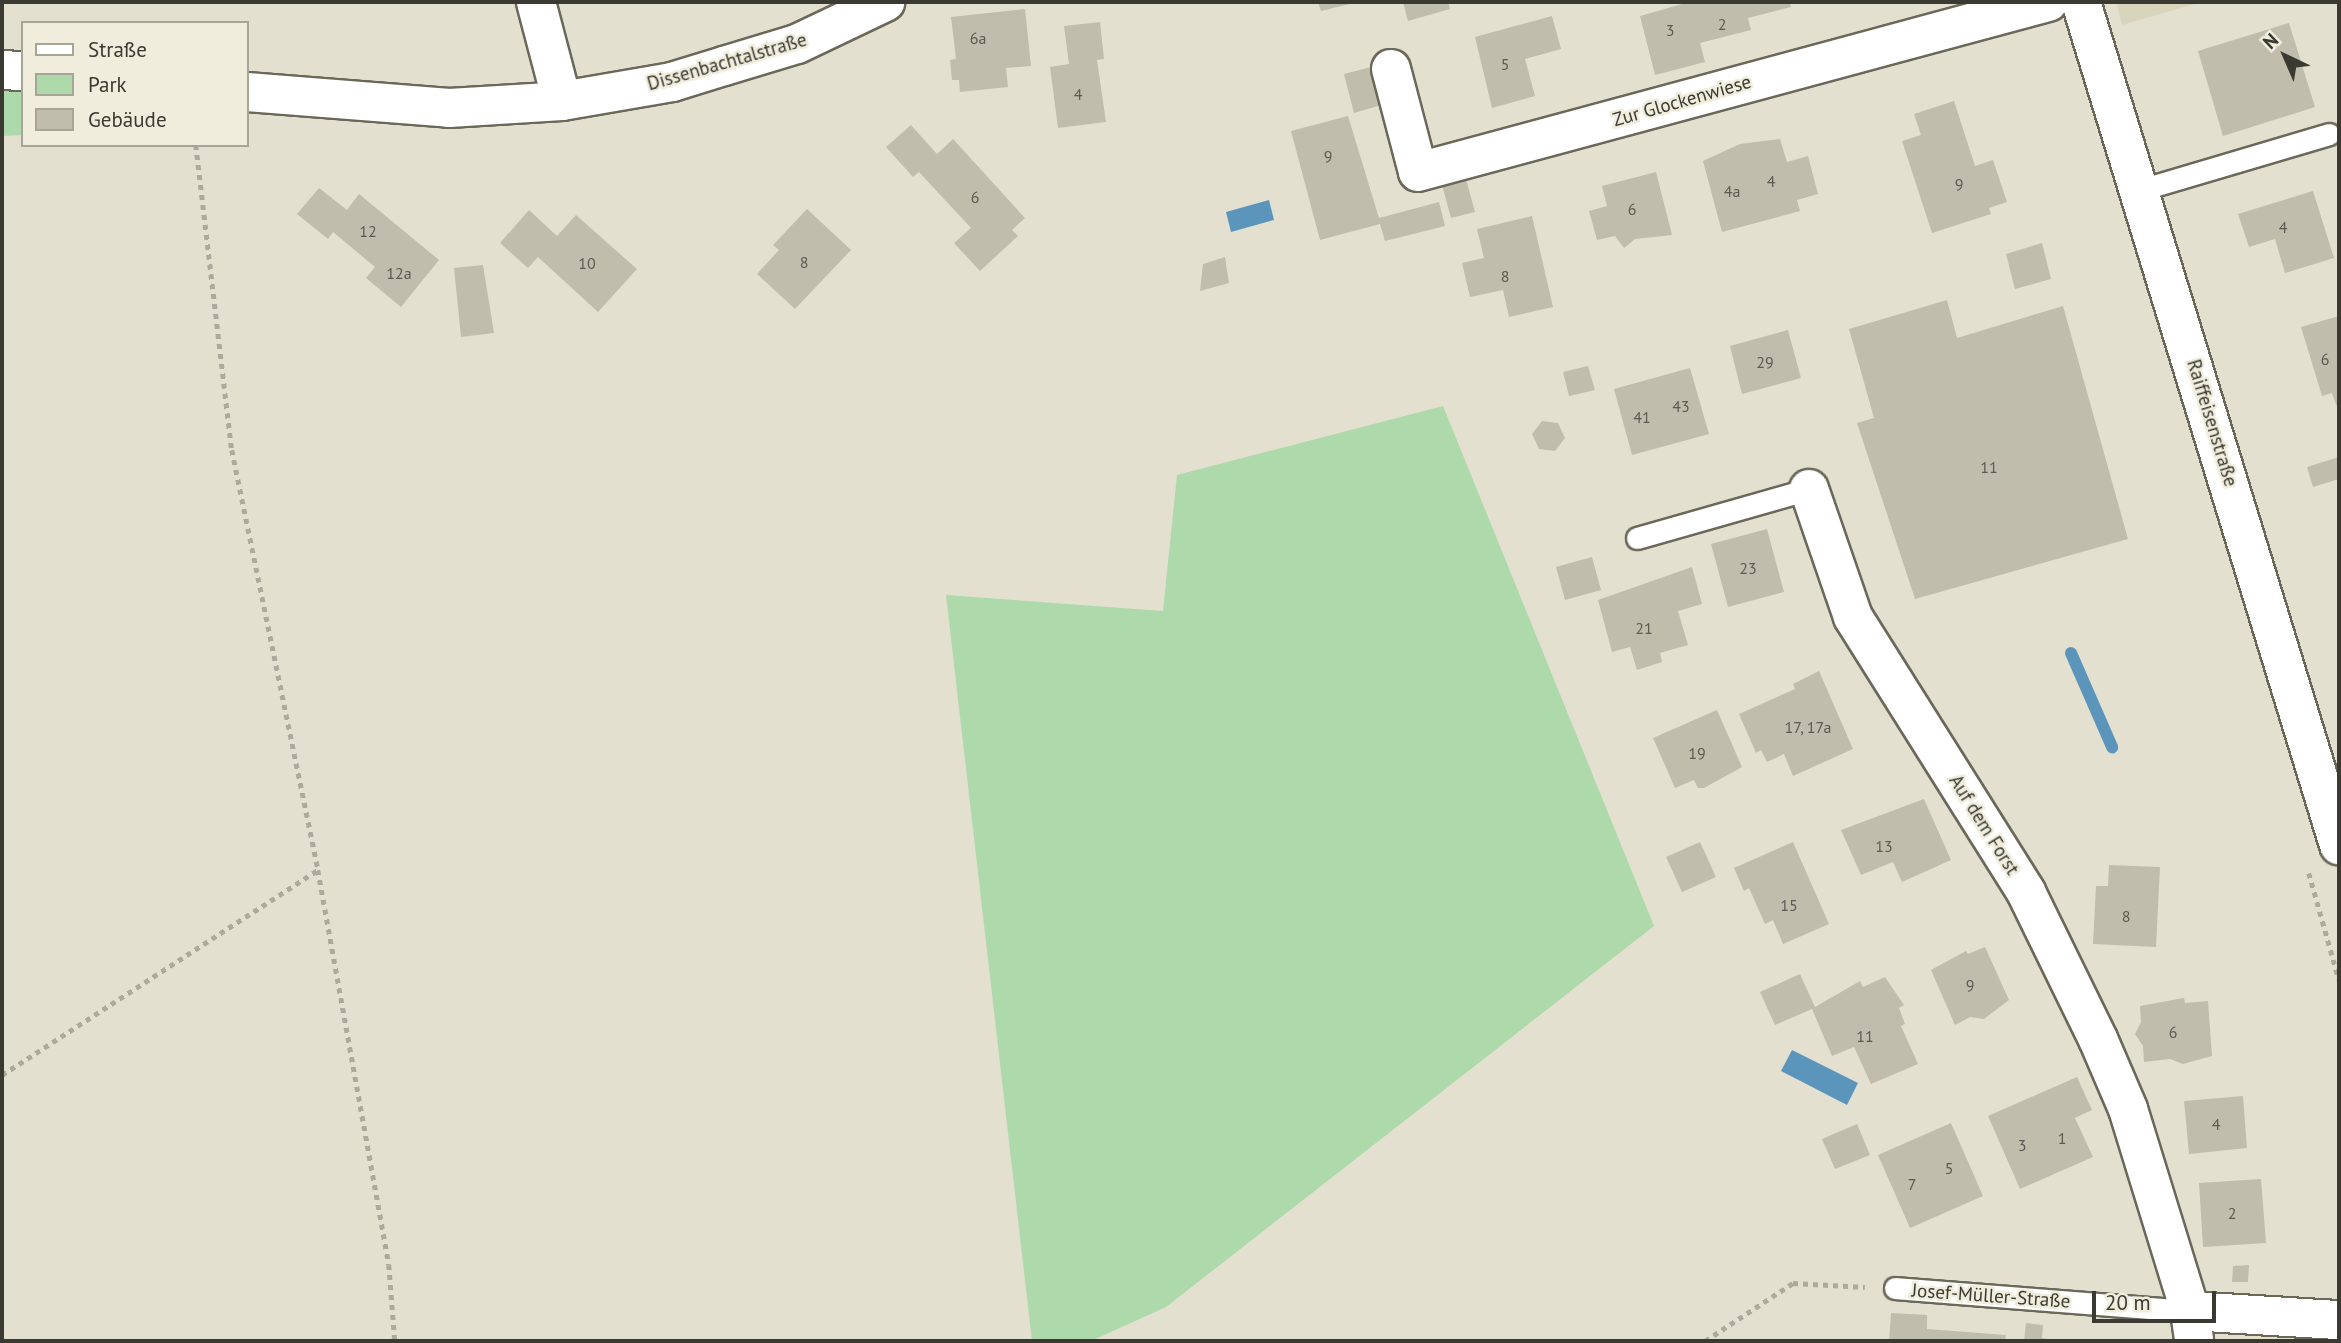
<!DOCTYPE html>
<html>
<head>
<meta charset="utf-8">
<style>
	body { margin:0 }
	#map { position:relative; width:2341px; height:1343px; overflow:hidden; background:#e3e0cf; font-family:"PT Sans",sans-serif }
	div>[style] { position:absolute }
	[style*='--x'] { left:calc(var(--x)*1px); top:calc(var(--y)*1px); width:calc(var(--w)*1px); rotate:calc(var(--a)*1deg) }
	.built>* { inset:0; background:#d9d5bd }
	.green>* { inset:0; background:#add9ab }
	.water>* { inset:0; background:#5c95bc }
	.stream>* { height:12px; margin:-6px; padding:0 6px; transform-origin:6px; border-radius:6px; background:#5c95bc }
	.building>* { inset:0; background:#c0bdad }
	.path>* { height:4.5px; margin-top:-2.25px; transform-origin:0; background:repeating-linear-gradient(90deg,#acaa9c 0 5px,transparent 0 10px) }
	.roads { filter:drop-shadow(2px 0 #6b685a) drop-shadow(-2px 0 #6b685a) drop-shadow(0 2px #6b685a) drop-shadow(0 -2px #6b685a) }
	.lane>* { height:21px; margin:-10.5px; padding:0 10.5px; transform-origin:10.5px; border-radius:10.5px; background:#fff }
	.street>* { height:38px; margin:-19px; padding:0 19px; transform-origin:19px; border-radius:19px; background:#fff }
	.secondary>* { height:38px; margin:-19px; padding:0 19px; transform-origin:19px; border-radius:19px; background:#fff }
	span { translate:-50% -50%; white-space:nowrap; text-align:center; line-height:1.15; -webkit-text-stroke:5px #f0eddc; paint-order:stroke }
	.number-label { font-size:16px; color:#5c5a51 }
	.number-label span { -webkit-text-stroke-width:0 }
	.street-label { font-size:19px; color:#3a3932 }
	.frame { position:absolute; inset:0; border:4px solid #3a3932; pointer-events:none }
	.legend { position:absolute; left:21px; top:21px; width:228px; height:126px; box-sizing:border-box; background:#f0eddc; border:2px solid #a7a598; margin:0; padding:9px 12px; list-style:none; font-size:21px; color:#3a3932 }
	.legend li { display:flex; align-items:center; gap:14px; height:35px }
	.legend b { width:35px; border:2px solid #a7a598 }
	.north { position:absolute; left:2250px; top:21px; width:70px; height:70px; -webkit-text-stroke:5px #f0eddc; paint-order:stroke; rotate:316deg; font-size:19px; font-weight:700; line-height:28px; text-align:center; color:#3a3932 }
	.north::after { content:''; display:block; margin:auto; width:24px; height:32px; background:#3a3932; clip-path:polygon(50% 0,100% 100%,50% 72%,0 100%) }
	.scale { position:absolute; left:2092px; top:1291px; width:124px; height:32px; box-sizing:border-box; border:4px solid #3a3932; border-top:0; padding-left:9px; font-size:21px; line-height:24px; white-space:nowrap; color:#3a3932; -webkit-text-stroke:5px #f0eddc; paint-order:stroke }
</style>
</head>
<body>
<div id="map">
	<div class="built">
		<i style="clip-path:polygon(2116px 2px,2202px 2px,2122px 25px)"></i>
	</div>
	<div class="green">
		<i style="clip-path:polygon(2px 80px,23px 83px,23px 135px,2px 136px)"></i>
		<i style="clip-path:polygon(1443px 406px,1654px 926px,1166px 1307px,1091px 1341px,1032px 1341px,946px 595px,1163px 611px,1177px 475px)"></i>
	</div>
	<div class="water">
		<i style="clip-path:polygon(1269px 200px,1274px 220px,1231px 232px,1226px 212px)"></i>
		<i style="clip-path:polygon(1792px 1050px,1858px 1083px,1847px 1105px,1781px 1071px)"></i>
	</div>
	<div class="stream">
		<i style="--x:2071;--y:653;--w:103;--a:66.4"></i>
	</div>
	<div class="building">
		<i style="clip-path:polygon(1318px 2px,1354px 2px,1354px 3px,1321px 11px)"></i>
		<i style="clip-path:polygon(1403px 2px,1448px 2px,1450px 9px,1408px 21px)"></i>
		<i style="clip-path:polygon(1689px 2px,1790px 2px,1791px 7px,1748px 18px,1751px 30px,1700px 43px,1705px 62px,1655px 75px,1640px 16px)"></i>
		<i style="clip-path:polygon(1025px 9px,1031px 66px,1006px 68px,1008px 87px,960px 92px,959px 80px,952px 80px,950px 60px,956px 59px,951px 17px)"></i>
		<i style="clip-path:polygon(1552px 16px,1561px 49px,1525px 59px,1535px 96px,1492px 108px,1475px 37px)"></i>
		<i style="clip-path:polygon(1100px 22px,1104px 59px,1097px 60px,1106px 122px,1058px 128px,1050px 67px,1069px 64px,1064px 26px)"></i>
		<i style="clip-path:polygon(2289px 23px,2315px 107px,2223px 136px,2198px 51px)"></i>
		<i style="clip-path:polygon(1375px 66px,1385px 104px,1354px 113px,1344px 74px)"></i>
		<i style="clip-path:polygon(1954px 101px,1975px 166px,1993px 160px,2007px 202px,1989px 208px,1991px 214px,1932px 233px,1902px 141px,1921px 135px,1914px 114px)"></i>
		<i style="clip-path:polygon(1348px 116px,1379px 218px,1439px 202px,1445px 226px,1385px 241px,1380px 224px,1320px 240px,1291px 131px)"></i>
		<i style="clip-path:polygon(911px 125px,937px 154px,953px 139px,1025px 218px,1012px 230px,1018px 236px,980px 271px,954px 243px,971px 228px,919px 172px,913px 177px,886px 147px)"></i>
		<i style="clip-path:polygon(1780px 139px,1787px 162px,1808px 156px,1818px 194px,1797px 200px,1800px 211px,1722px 232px,1703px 161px,1740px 144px)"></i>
		<i style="clip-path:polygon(1656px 172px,1672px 235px,1635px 239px,1624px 248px,1615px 236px,1597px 240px,1589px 211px,1607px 206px,1602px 186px)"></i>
		<i style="clip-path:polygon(1466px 179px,1475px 212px,1451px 218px,1442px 185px)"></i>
		<i style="clip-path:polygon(319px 188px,347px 210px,359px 194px,439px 260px,401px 307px,366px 278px,375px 267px,333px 232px,328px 239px,297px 214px)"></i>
		<i style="clip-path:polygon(2313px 191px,2334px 258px,2285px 273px,2275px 239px,2249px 247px,2238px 214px)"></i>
		<i style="clip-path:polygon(807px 209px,851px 250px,795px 309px,757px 274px,779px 250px,773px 245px)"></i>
		<i style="clip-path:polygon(529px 210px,557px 236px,576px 215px,637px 269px,598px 312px,538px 257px,528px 268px,500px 243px)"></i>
		<i style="clip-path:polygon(1532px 216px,1553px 307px,1509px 317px,1503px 290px,1470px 297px,1462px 263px,1484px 258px,1477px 229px)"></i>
		<i style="clip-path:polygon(2042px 243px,2051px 279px,2015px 289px,2006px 254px)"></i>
		<i style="clip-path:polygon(1225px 257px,1229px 283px,1200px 291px,1203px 264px)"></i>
		<i style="clip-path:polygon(483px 265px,494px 333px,461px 337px,454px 268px)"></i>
		<i style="clip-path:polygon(1947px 300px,1957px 338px,2063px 306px,2128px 539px,1915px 599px,1857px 423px,1874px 418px,1849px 329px)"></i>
		<i style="clip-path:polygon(2339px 316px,2339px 404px,2336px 405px,2332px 393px,2322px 396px,2301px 327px)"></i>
		<i style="clip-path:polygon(1788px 330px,1801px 378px,1742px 394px,1730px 346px)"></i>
		<i style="clip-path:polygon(1588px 366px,1595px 390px,1569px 396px,1563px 372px)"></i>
		<i style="clip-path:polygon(1690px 368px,1709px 434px,1632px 455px,1614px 389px)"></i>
		<i style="clip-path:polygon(1542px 421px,1558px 423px,1565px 438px,1555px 451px,1539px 449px,1532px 434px)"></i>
		<i style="clip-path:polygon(2339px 457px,2339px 479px,2313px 487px,2307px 467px)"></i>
		<i style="clip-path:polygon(1767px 529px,1784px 592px,1728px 607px,1711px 544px)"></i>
		<i style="clip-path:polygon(1592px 557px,1601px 590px,1565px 600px,1556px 567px)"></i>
		<i style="clip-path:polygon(1692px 567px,1702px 604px,1678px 611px,1688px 645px,1660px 653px,1662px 662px,1637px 670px,1630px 647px,1612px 652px,1598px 600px)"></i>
		<i style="clip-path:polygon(1819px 671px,1853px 749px,1793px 776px,1784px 754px,1767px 762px,1761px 750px,1756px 753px,1739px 714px,1795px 689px,1793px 684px)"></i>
		<i style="clip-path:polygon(1717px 710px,1742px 767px,1704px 788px,1698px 788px,1694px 780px,1675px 788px,1653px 738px)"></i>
		<i style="clip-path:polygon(1924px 799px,1951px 860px,1902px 882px,1893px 862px,1861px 875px,1841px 830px)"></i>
		<i style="clip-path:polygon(1700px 842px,1716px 877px,1682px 892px,1666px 857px)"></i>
		<i style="clip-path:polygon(1793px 842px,1829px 924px,1783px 944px,1773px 920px,1765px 924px,1749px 888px,1744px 891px,1734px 868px)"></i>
		<i style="clip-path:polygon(2109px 865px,2160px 867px,2156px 947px,2093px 944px,2096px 886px,2108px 886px)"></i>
		<i style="clip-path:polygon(1985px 947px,2009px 1000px,1984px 1019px,1970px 1017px,1955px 1025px,1931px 970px,1966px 951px,1968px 954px)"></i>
		<i style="clip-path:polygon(1800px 974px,1815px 1007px,1860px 981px,1863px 987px,1885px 977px,1904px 1005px,1899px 1008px,1905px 1024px,1901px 1026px,1918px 1064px,1871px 1084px,1854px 1047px,1832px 1056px,1812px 1009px,1775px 1025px,1760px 992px)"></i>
		<i style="clip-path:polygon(2184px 998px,2185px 1003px,2208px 1001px,2212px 1056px,2183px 1064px,2170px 1059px,2144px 1062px,2143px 1046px,2135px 1034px,2141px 1022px,2140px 1006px)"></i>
		<i style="clip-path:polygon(2077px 1077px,2092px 1110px,2075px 1118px,2093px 1157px,2020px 1189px,1988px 1116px)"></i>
		<i style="clip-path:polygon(2243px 1096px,2247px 1148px,2189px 1154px,2184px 1101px)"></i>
		<i style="clip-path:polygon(1951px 1123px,1983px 1196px,1910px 1228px,1878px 1155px)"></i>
		<i style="clip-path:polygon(1857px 1124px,1870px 1155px,1835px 1169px,1822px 1139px)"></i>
		<i style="clip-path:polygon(2261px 1179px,2266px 1243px,2203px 1247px,2199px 1183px)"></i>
		<i style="clip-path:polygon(2249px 1265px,2248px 1282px,2232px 1282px,2233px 1266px)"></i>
		<i style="clip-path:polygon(1891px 1313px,1927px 1315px,1927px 1329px,2006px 1335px,2005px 1341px,1889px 1341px)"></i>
		<i style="clip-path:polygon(2026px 1323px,2043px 1325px,2042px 1338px,2061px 1341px,2024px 1341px)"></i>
	</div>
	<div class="path">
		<i style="--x:196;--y:145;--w:307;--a:83.3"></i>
		<i style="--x:232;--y:450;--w:429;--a:78.4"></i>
		<i style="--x:318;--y:870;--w:401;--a:79.8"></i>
		<i style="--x:389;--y:1265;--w:76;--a:85.5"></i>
		<i style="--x:2309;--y:873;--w:111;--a:74.3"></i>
		<i style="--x:2;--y:1075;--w:377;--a:-33"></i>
		<i style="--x:1705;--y:1341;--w:105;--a:-33.4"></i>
		<i style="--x:1793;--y:1283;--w:72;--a:3.2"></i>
	</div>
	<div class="roads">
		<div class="lane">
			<i style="--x:2140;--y:190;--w:197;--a:-16.5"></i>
			<i style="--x:1637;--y:538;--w:179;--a:-15.9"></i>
			<i style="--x:1895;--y:1288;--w:296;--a:4.5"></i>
		</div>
		<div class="street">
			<i style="--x:536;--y:2;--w:102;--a:75.3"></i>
			<i style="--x:1391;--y:69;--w:106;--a:75.3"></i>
			<i style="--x:1418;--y:172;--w:653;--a:-15.1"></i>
			<i style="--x:1809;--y:489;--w:135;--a:71"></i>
			<i style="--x:1853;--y:617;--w:325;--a:57.8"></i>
			<i style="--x:2026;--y:892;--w:164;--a:63.9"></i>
			<i style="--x:2098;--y:1039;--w:76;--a:66.8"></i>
			<i style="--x:2128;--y:1109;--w:211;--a:72.9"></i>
			<i style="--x:2190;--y:1311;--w:30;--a:82"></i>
			<i style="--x:2190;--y:1311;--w:149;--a:3.5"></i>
		</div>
		<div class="secondary">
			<i style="--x:2081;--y:2;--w:882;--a:72.98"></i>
			<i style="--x:2;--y:70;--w:21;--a:3"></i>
			<i style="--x:247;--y:92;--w:203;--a:4.5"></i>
			<i style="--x:449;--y:108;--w:113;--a:-3.5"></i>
			<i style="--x:562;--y:101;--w:112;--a:-9.8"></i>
			<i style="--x:672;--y:82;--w:54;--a:-17.1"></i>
			<i style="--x:724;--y:66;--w:76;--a:-16.8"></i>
			<i style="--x:797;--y:44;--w:98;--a:-25.5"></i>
		</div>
	</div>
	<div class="number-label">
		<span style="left:1722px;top:24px">2</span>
		<span style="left:1670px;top:30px">3</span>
		<span style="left:978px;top:38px">6a</span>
		<span style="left:1505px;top:64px">5</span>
		<span style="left:1078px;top:94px">4</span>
		<span style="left:1328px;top:156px">9</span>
		<span style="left:1771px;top:181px">4</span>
		<span style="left:1959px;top:184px">9</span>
		<span style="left:1732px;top:191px">4a</span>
		<span style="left:975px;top:197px">6</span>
		<span style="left:1632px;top:209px">6</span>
		<span style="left:2283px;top:227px">4</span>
		<span style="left:368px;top:231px">12</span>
		<span style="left:804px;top:262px">8</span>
		<span style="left:587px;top:263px">10</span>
		<span style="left:399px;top:273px">12a</span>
		<span style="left:1505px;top:276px">8</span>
		<span style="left:2325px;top:359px">6</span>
		<span style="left:1765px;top:362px">29</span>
		<span style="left:1681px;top:406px">43</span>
		<span style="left:1642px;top:417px">41</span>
		<span style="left:1989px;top:467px">11</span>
		<span style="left:1748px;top:568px">23</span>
		<span style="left:1644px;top:628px">21</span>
		<span style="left:1808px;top:727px">17, 17a</span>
		<span style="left:1697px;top:753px">19</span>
		<span style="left:1884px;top:846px">13</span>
		<span style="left:1789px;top:905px">15</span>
		<span style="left:2126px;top:916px">8</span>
		<span style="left:1970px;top:985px">9</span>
		<span style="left:2173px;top:1032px">6</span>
		<span style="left:1865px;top:1036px">11</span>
		<span style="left:2216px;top:1124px">4</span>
		<span style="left:2062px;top:1138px">1</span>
		<span style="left:2022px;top:1145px">3</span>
		<span style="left:1949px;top:1168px">5</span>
		<span style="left:1912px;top:1184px">7</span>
		<span style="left:2232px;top:1213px">2</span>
	</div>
	<div class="street-label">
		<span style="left:727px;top:62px;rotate:-16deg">Dissenbachtalstraße</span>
		<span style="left:1682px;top:101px;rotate:-16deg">Zur Glockenwiese</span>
		<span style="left:2212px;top:423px;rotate:73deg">Raiffeisenstraße</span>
		<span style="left:1984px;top:825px;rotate:58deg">Auf dem Forst</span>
		<span style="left:1991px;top:1296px;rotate:4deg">Josef-Müller-Straße</span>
	</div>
	<div class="frame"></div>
	<ul class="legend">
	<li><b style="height:9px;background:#fff"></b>Straße</li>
	<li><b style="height:19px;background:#add9ab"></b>Park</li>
	<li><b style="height:19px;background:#c0bdad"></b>Gebäude</li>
	</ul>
	<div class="north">N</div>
	<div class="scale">20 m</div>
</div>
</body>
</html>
